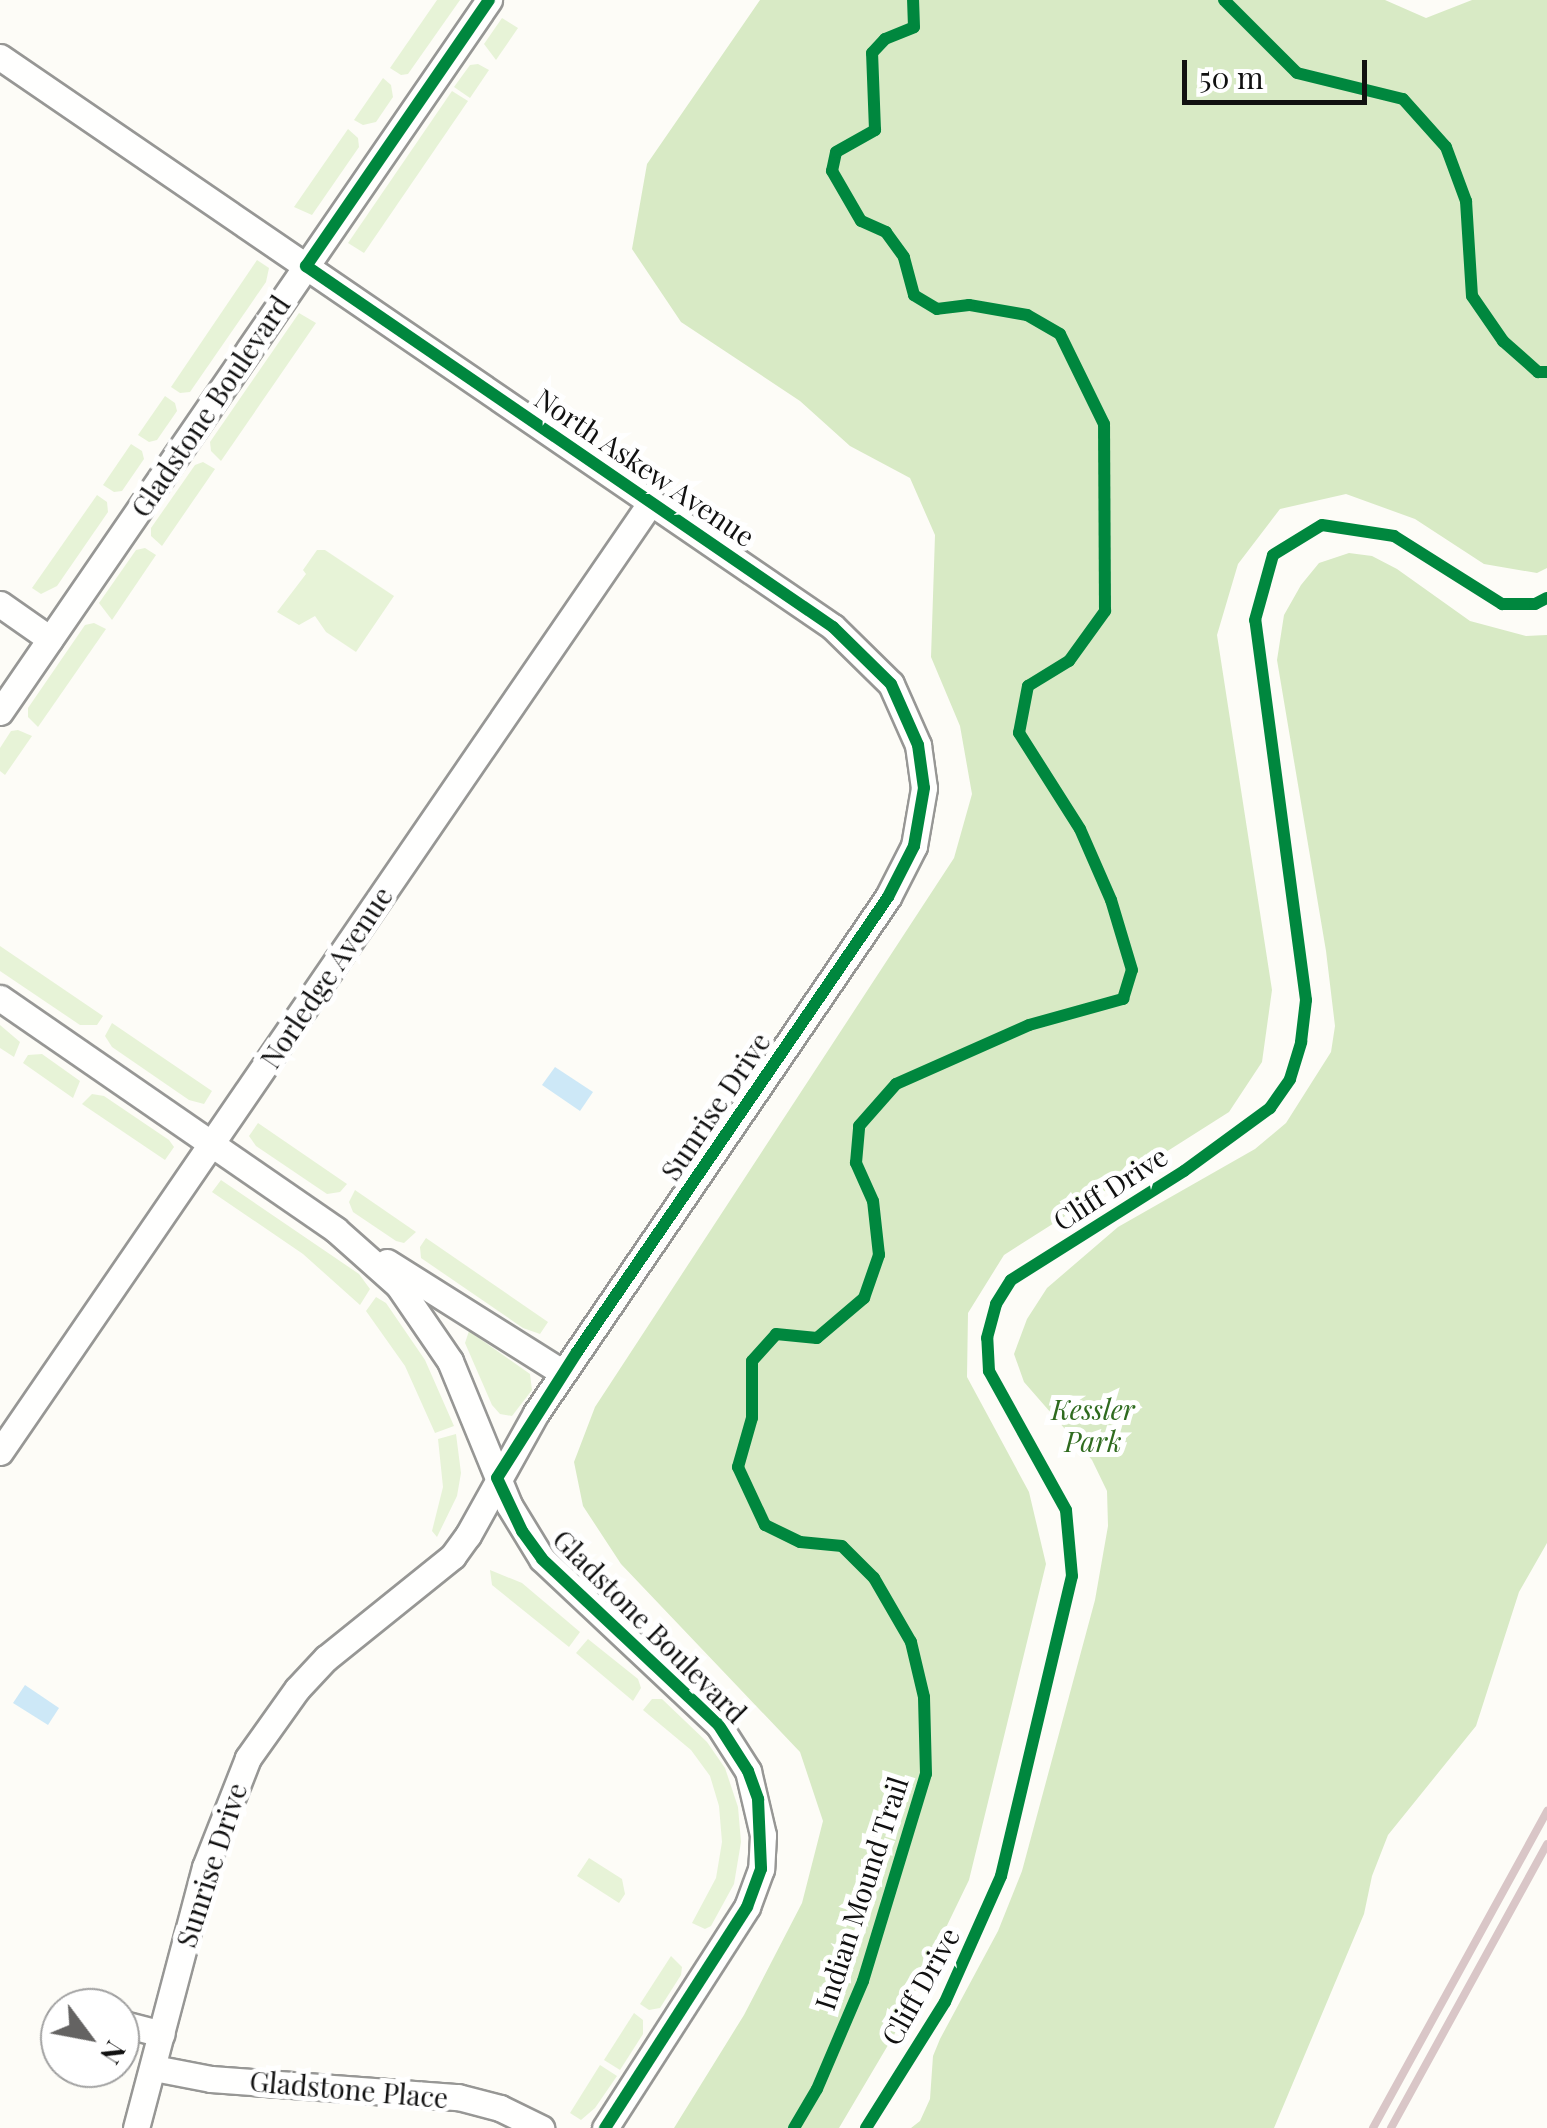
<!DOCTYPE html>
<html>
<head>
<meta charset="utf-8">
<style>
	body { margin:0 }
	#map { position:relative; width:1547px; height:2128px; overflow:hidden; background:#fdfcf7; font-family:"Playfair Display",serif }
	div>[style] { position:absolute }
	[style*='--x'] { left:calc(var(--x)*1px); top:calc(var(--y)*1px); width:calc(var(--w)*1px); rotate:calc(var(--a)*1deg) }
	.green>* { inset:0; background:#e7f3d7 }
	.forest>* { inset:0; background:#d8eac5 }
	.water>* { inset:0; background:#cde8f7 }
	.roads { filter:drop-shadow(2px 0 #979795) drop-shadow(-2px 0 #979795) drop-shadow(0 2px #979795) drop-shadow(0 -2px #979795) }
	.minor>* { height:25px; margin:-12.5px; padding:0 12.5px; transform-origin:12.5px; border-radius:12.5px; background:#fffffe }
	.rail>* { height:8px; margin:-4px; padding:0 4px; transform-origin:4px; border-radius:4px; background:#d9c6c7 }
	.cycleway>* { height:12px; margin:-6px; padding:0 6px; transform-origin:6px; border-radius:6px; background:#00873e }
	span { translate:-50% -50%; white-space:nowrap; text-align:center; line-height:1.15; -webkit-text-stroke:10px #fff; paint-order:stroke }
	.street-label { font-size:28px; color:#111 }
	.park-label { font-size:28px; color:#2f6b1f; font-style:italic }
	.north { position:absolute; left:40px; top:1988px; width:100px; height:100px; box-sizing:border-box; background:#fff; border:2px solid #a0a0a0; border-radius:50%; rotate:122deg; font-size:28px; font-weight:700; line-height:40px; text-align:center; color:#111 }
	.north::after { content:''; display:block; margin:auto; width:35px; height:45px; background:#646362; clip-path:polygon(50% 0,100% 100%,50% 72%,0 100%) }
	.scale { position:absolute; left:1182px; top:60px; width:185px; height:45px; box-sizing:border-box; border:5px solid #111; border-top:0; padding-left:12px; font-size:30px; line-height:35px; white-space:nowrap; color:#111; -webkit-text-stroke:8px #fff; paint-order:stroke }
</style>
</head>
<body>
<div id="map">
	<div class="green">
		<i style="clip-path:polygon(437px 0,460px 0,408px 74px,401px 75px,390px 68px)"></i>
		<i style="clip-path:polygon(502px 18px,518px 28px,496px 60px,484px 44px)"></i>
		<i style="clip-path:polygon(478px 64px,489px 70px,470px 98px,454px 87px,470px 65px)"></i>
		<i style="clip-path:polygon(383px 78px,391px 85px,393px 97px,376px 122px,363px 125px,354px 120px)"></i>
		<i style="clip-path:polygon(452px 91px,468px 101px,364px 253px,348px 243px)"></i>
		<i style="clip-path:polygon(348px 129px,358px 138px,359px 147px,312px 215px,294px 207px)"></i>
		<i style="clip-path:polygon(257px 260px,269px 268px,266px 282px,190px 392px,180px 393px,171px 387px)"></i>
		<i style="clip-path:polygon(299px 313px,316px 323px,221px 461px,211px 451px,210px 442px)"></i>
		<i style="clip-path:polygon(165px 396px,175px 403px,177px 411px,157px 440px,149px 442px,138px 435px)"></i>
		<i style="clip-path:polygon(131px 444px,142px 451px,144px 459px,122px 491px,114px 492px,103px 485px)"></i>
		<i style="clip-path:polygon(203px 462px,215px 469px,162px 546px,151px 536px,151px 528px,195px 465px)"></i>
		<i style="clip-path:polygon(97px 495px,107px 502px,108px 512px,57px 586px,41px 594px,32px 588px)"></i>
		<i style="clip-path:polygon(145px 548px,156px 555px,112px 620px,99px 603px,136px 550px)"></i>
		<i style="clip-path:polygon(317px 550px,325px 550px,394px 596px,356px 652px,326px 632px,315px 616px,299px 625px,277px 612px,306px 574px,303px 570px)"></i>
		<i style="clip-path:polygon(94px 623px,106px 629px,38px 727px,28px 717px,28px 708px,85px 625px)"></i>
		<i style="clip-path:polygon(18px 730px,32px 736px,5px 775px,0 771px,0 748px,11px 731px)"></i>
		<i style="clip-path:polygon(0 946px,103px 1016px,97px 1025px,80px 1025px,0 971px)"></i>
		<i style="clip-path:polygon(112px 1023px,212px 1091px,204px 1104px,189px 1100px,112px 1047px,105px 1036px)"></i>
		<i style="clip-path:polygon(0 1025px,20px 1042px,14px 1057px,0 1048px)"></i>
		<i style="clip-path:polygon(42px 1054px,80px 1081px,73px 1098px,23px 1063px,28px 1055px)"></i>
		<i style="clip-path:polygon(92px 1094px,104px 1096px,169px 1140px,174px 1147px,165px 1160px,82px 1104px)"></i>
		<i style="clip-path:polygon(258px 1123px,347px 1184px,340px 1192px,327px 1194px,256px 1146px,249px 1136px)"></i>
		<i style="clip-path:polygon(221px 1180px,359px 1274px,370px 1289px,360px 1305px,303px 1254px,212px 1192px)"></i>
		<i style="clip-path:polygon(355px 1190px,416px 1232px,404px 1243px,396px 1241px,353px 1212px,349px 1202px)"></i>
		<i style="clip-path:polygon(426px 1238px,548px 1322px,540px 1334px,523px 1328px,421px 1258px,420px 1247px)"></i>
		<i style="clip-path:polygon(376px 1297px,386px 1303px,425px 1360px,454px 1426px,435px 1433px,405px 1366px,366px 1311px)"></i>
		<i style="clip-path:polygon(469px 1331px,530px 1374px,532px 1390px,512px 1416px,500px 1414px,492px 1405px,465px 1343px)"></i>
		<i style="clip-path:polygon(456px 1434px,461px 1473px,457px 1496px,437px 1537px,432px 1531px,443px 1487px,438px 1439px)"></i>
		<i style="clip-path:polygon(490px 1570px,522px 1583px,580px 1632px,569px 1647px,492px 1585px)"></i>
		<i style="clip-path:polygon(588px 1639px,638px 1679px,641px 1688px,633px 1701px,576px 1653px)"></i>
		<i style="clip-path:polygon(652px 1699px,662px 1699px,707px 1742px,725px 1768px,738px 1807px,741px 1842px,734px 1884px,711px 1926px,705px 1929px,692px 1923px,716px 1878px,722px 1842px,719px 1806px,710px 1776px,691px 1750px,643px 1710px)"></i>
		<i style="clip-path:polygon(589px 1858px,622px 1879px,625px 1894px,619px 1903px,577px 1876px)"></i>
		<i style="clip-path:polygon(671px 1956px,682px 1967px,681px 1975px,660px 2008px,649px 2010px,640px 2004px)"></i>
		<i style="clip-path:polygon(634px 2013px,643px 2020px,643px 2034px,620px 2070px,604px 2060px)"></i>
		<i style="clip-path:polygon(600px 2065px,617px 2076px,595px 2108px,581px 2120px,570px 2113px)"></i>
	</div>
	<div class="forest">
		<i style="clip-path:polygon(760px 0,1385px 0,1426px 18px,1472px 0,1547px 0,1547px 568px,1537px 573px,1484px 564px,1415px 519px,1346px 494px,1280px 509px,1238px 564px,1217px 635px,1272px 990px,1262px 1062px,1229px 1112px,1004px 1255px,968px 1313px,967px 1377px,1029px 1492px,1046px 1564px,969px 1880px,894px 2035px,839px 2128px,674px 2128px,744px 2015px,802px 1903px,823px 1821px,800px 1752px,621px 1564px,583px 1506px,574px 1462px,595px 1407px,954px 858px,972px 794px,960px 726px,931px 657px,935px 535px,910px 478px,850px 446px,800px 401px,681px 322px,632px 249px,647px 164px)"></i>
		<i style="clip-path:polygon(1349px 553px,1372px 556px,1397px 569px,1470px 621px,1526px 636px,1547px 635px,1547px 1543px,1519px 1592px,1476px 1726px,1388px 1835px,1372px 1876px,1364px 1914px,1274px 2128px,911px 2128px,920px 2121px,930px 2099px,933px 2056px,940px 2039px,998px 1931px,1022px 1871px,1095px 1600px,1108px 1526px,1107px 1491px,1092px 1460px,1024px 1382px,1014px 1354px,1027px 1319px,1047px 1288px,1118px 1227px,1255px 1149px,1286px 1123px,1331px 1052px,1335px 1026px,1326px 951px,1277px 660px,1284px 615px,1301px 585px,1319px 563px)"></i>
	</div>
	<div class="water">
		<i style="clip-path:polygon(555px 1067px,593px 1092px,580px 1111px,542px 1085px)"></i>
		<i style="clip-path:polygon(25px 1685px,59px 1708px,48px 1725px,13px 1703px)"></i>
	</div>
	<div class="roads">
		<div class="minor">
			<i style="--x:0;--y:57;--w:1009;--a:34.38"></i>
			<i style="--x:833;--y:627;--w:81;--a:44.5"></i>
			<i style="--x:891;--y:684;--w:67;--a:66.1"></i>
			<i style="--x:918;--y:745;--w:43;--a:82.1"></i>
			<i style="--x:924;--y:788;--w:59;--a:99.8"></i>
			<i style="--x:914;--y:846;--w:57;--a:117"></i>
			<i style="--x:888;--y:897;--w:625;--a:124.3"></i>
			<i style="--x:536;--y:1413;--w:140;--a:119.1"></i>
			<i style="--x:468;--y:1535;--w:26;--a:126"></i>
			<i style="--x:453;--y:1556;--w:163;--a:141.2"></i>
			<i style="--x:326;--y:1658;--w:42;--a:133.1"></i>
			<i style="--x:297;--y:1689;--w:85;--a:125.4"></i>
			<i style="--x:248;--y:1758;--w:117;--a:111.5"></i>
			<i style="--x:205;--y:1867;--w:270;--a:104.8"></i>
			<i style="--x:0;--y:604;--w:61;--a:35"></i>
			<i style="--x:0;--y:712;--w:864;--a:-55.52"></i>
			<i style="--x:0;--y:998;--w:408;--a:34.6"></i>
			<i style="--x:336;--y:1230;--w:83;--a:41.6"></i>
			<i style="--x:398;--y:1285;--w:92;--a:55.6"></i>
			<i style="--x:450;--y:1361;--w:156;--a:67.7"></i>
			<i style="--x:509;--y:1505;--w:63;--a:58.6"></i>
			<i style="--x:542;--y:1559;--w:241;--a:43.2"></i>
			<i style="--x:718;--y:1724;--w:56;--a:57.4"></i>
			<i style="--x:748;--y:1771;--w:66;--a:76.8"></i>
			<i style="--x:763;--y:1835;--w:34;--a:93"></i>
			<i style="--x:761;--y:1869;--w:40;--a:110.2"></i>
			<i style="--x:747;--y:1907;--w:263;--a:122.7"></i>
			<i style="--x:387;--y:1262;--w:208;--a:32.2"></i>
			<i style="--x:0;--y:1452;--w:1152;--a:-55.58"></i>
			<i style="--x:120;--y:2023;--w:43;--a:14.7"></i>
			<i style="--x:154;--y:2068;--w:58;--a:10.9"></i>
			<i style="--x:211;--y:2079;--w:248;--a:4.2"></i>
			<i style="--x:458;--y:2097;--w:43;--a:14.7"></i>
			<i style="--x:500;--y:2108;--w:46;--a:26"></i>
		</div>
	</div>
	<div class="rail">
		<i style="--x:1373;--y:2128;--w:362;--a:-61.2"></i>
		<i style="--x:1391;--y:2128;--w:324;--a:-61.2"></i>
	</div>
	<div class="cycleway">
		<i style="--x:489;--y:0;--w:323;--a:124.5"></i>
		<i style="--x:306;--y:266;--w:639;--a:34.41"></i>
		<i style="--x:833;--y:627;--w:81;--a:44.5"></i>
		<i style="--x:891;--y:684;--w:67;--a:66.1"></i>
		<i style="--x:918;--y:745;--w:43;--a:82.1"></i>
		<i style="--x:924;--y:788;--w:59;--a:99.8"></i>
		<i style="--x:914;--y:846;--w:57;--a:117"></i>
		<i style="--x:888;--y:897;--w:551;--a:124.35"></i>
		<i style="--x:577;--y:1352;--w:149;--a:122.4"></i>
		<i style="--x:497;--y:1478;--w:59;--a:64.7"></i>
		<i style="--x:522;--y:1531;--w:34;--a:54"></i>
		<i style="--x:542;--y:1559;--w:241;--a:43.2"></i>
		<i style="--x:718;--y:1724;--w:56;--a:57.4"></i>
		<i style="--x:748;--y:1771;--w:30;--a:70"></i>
		<i style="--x:758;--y:1799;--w:70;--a:87.5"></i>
		<i style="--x:761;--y:1869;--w:40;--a:110.2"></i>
		<i style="--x:747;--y:1907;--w:263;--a:122.7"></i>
		<i style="--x:1224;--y:0;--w:103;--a:45"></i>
		<i style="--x:1297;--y:73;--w:109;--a:13.8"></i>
		<i style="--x:1403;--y:99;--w:64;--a:48.1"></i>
		<i style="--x:1446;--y:147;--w:58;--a:69.7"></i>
		<i style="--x:1466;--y:201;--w:95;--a:86.4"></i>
		<i style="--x:1472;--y:296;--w:55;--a:55.4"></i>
		<i style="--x:1503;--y:341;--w:47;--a:41.5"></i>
		<i style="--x:1538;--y:372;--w:9;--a:0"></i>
		<i style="--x:794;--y:2128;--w:45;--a:-59.5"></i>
		<i style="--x:817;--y:2089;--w:117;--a:-66.9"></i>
		<i style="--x:863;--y:1981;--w:216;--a:-73.1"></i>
		<i style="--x:926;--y:1774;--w:77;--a:-91.5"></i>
		<i style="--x:924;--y:1697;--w:57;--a:-103.3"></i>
		<i style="--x:911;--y:1642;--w:74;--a:-120"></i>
		<i style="--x:874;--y:1578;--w:45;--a:-135"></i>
		<i style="--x:842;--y:1546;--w:42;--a:-174.6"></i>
		<i style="--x:800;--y:1542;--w:39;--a:-154"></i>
		<i style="--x:765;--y:1525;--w:64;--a:-115"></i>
		<i style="--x:738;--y:1467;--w:51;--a:-74.1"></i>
		<i style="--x:752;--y:1418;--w:57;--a:-90"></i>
		<i style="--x:752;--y:1361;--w:36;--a:-48"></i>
		<i style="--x:776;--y:1334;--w:41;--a:5.6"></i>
		<i style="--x:817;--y:1338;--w:62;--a:-40.4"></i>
		<i style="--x:864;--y:1298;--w:46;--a:-70.8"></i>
		<i style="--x:879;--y:1255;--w:54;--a:-96.3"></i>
		<i style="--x:873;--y:1201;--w:42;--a:-114.1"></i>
		<i style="--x:856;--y:1163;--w:37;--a:-85"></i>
		<i style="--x:859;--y:1126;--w:56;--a:-48.6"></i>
		<i style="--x:896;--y:1084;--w:145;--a:-23.9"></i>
		<i style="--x:1029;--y:1025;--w:98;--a:-15.5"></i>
		<i style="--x:1123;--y:999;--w:30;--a:-73"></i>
		<i style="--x:1132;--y:970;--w:73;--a:-106.7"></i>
		<i style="--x:1111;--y:900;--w:77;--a:-113.6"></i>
		<i style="--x:1080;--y:829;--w:114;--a:-122.4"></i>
		<i style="--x:1019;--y:733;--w:48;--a:-79.2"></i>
		<i style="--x:1028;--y:686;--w:48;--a:-31.4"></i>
		<i style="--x:1069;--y:661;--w:62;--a:-54.2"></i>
		<i style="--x:1105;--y:611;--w:187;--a:-90.3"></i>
		<i style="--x:1104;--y:424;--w:100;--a:-116.1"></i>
		<i style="--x:1060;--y:334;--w:38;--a:-150"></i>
		<i style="--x:1027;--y:315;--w:59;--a:-170.2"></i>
		<i style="--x:969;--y:305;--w:32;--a:173"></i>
		<i style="--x:937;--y:309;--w:27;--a:-149"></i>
		<i style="--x:914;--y:295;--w:39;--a:-105"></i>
		<i style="--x:904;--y:257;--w:31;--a:-126"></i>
		<i style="--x:886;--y:232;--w:27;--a:-156"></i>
		<i style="--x:861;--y:221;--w:58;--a:-120.1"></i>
		<i style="--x:832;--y:171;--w:19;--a:-78"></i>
		<i style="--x:836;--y:152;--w:45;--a:-29.4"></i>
		<i style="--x:875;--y:130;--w:77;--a:-92.2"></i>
		<i style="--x:872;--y:53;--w:19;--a:-47"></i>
		<i style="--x:885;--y:39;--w:31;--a:-22"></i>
		<i style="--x:914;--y:27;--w:27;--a:-92"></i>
		<i style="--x:866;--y:2128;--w:149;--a:-57.9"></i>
		<i style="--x:945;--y:2002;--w:138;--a:-66"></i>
		<i style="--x:1001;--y:1876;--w:308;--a:-76.7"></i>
		<i style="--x:1072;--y:1576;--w:66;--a:-95.2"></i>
		<i style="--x:1066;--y:1510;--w:159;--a:-119"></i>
		<i style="--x:989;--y:1371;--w:33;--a:-93"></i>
		<i style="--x:987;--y:1338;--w:35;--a:-75"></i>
		<i style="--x:996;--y:1304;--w:28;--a:-58"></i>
		<i style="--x:1011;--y:1280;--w:204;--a:-32.2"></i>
		<i style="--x:1184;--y:1171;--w:107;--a:-36.2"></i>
		<i style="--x:1270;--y:1108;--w:35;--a:-55"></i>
		<i style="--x:1290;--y:1079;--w:39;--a:-73"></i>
		<i style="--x:1301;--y:1042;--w:42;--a:-83.2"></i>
		<i style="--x:1306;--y:1000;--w:383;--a:-97.6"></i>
		<i style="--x:1255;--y:620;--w:67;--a:-74.5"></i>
		<i style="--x:1273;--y:555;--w:57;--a:-31.5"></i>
		<i style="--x:1322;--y:525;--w:73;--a:8.7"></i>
		<i style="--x:1394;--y:536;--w:128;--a:32.2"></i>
		<i style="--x:1502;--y:604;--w:33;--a:0"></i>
		<i style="--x:1535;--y:604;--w:13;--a:-27"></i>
	</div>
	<div class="street-label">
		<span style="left:210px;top:406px;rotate:-56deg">Gladstone Boulevard</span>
		<span style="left:645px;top:467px;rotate:34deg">North Askew Avenue</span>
		<span style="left:326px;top:977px;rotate:-56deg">Norledge Avenue</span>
		<span style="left:715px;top:1106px;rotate:-56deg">Sunrise Drive</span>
		<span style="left:1110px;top:1188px;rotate:-33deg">Cliff Drive</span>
		<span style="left:650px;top:1626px;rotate:45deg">Gladstone Boulevard</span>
		<span style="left:211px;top:1865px;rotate:-72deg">Sunrise Drive</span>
		<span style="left:861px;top:1893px;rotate:-72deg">Indian Mound Trail</span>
		<span style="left:920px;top:1986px;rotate:-61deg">Cliff Drive</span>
		<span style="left:349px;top:2089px;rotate:5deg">Gladstone Place</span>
	</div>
	<div class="park-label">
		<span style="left:1093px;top:1425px">Kessler<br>Park</span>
	</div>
	<div class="north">N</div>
	<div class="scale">50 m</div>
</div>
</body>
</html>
